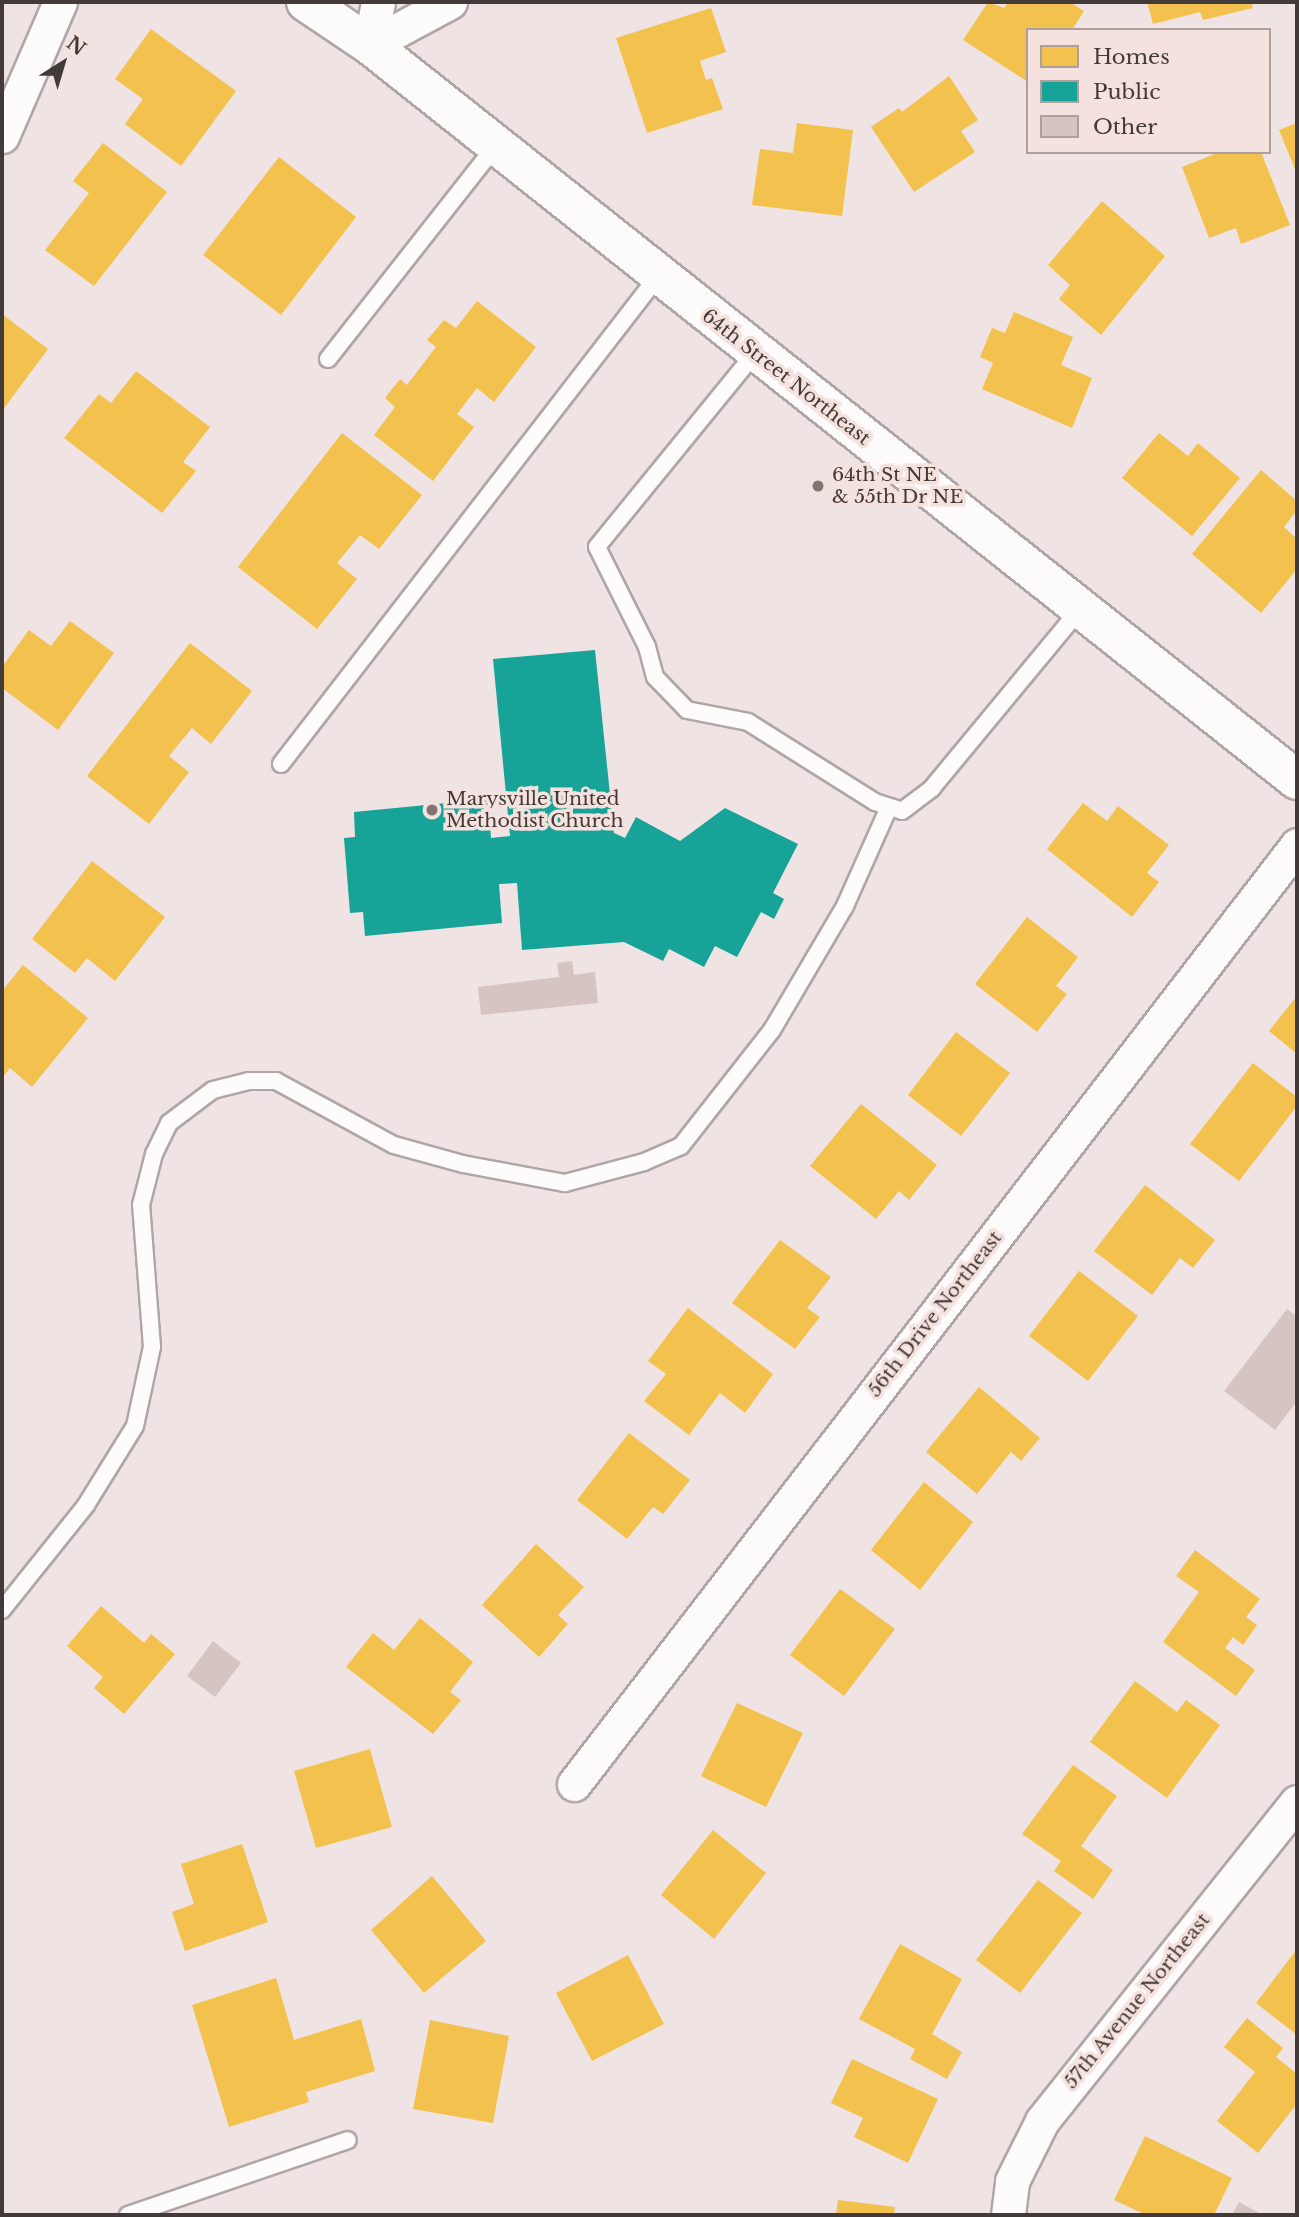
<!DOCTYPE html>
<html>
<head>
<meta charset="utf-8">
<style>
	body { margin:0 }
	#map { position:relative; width:1299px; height:2217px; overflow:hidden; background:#efe4e3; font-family:"Libre Baskerville",serif }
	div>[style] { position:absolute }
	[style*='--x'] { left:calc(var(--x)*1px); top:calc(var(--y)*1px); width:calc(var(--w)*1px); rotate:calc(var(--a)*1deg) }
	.homes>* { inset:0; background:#f2c14e }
	.public>* { inset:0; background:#17a398 }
	.building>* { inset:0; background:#d5c4c1 }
	.roads { filter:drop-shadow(2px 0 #afa6a5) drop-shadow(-2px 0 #afa6a5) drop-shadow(0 2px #afa6a5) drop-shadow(0 -2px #afa6a5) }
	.service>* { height:16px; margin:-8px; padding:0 8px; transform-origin:8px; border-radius:8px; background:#fdfbfb }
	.minor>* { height:33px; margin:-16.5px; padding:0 16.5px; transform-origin:16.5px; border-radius:16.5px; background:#fdfbfb }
	.secondary>* { height:38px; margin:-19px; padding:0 19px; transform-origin:19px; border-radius:19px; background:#fdfbfb }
	.dots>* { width:19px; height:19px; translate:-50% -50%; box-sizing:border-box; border:4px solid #f5e1dd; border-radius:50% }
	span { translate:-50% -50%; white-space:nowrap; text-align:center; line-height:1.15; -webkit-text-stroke:7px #f5e1dd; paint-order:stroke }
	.street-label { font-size:19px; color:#433b39 }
	.poi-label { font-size:19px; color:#433b39 }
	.left { translate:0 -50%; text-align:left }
	.frame { position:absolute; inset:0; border:4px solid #433b39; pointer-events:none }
	.legend { position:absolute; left:1026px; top:28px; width:245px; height:126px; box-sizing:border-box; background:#f5e1dd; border:2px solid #ae9f9b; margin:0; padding:9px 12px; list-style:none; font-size:21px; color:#433b39 }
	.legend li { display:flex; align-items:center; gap:14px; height:35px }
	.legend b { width:35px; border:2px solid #ae9f9b }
	.north { position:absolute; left:28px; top:28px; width:70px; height:70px; -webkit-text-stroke:5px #f5e1dd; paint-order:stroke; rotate:37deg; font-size:19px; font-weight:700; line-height:28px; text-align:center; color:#433b39 }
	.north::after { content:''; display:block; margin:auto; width:24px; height:32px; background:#433b39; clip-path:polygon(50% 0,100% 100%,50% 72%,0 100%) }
</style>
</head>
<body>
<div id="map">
	<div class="homes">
		<i style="clip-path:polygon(988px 2px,1004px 8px,1008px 2px,1070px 2px,1084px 11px,1072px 30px,1028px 30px,1028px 82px,963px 40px)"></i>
		<i style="clip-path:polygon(1147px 2px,1251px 2px,1253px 8px,1203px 20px,1200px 12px,1153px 24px)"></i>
		<i style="clip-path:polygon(711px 8px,726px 52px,700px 61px,706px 80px,712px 78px,723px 109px,647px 133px,616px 38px)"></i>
		<i style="clip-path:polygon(151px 29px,236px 91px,181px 166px,125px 124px,143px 99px,115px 79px)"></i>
		<i style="clip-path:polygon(949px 76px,978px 120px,961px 131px,975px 152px,914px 192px,871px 127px,899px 108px,902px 112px)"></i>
		<i style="clip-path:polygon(797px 123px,853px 130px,842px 216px,752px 205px,760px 149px,793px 153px)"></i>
		<i style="clip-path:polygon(1297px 123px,1297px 174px,1279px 130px)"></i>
		<i style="clip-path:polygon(103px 143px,167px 192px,94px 286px,45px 250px,89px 193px,73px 181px)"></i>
		<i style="clip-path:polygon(1220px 152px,1261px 152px,1290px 225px,1241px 244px,1236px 228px,1209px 238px,1182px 167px)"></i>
		<i style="clip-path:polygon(279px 157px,356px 217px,281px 315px,203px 255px)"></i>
		<i style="clip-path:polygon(1102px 201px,1165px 256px,1101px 335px,1059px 299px,1070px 285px,1048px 265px)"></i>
		<i style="clip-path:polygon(477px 301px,536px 347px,494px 402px,477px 388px,457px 414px,474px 427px,433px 481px,374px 435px,395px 407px,385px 398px,400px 379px,407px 385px,436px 347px,427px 340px,444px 320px,456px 328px)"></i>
		<i style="clip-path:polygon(1014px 312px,1073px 337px,1061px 365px,1092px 378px,1072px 428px,982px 389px,993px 363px,980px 357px,992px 328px,1005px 333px)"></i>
		<i style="clip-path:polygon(2px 314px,48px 349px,2px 411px)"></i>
		<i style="clip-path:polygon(136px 371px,210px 427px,183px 462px,196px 471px,162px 513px,64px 438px,99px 394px,111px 403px)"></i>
		<i style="clip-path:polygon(342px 433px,422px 495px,379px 549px,360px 535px,337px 563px,357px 579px,317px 629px,238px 567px)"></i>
		<i style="clip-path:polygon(1159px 433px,1188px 456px,1198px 443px,1240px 478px,1192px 536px,1122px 478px)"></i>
		<i style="clip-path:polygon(1261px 470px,1297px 501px,1297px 510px,1284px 527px,1297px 539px,1297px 569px,1261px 613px,1192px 554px)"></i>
		<i style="clip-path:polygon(70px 621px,114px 653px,58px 730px,2px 688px,2px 667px,29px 630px,51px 646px)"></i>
		<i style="clip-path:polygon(190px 643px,252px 691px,211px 744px,192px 728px,169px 756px,189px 772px,149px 824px,87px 776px)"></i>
		<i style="clip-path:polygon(1083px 803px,1107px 821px,1118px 806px,1169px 845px,1147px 873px,1159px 882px,1132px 917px,1047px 849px)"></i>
		<i style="clip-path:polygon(92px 861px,165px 917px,115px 981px,87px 958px,75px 973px,32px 939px)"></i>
		<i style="clip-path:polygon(1027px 917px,1078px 957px,1056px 986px,1067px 994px,1037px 1032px,975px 984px)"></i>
		<i style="clip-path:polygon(23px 965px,88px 1018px,32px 1087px,10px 1068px,2px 1078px,2px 991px)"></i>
		<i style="clip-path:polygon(1297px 996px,1297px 1054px,1269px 1031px)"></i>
		<i style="clip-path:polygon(956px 1032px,1010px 1073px,961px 1136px,908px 1095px)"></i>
		<i style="clip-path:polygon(1253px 1063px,1297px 1097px,1297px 1106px,1239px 1181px,1190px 1144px)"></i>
		<i style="clip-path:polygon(861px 1104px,937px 1165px,909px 1200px,899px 1191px,876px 1219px,810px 1166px)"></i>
		<i style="clip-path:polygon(1145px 1185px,1215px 1240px,1193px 1268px,1180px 1258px,1152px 1295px,1094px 1251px)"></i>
		<i style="clip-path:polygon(780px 1240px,831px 1277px,807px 1308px,820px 1317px,795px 1349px,732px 1303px)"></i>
		<i style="clip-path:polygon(1079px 1271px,1138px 1316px,1088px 1381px,1029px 1336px)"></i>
		<i style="clip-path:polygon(688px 1308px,773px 1374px,745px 1413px,720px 1393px,689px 1435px,644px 1401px,666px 1374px,648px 1361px)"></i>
		<i style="clip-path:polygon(979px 1387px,1040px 1438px,1021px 1461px,1011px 1452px,977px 1494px,926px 1452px)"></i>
		<i style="clip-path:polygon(629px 1433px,690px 1480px,663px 1514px,653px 1507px,627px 1539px,577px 1500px)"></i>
		<i style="clip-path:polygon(924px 1482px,973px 1522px,920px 1590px,871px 1550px)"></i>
		<i style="clip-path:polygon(536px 1544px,584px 1587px,558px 1615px,568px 1624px,539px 1657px,482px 1605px)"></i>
		<i style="clip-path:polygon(1195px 1550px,1260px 1599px,1246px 1617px,1257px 1625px,1243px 1645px,1233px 1637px,1225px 1648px,1255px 1670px,1236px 1696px,1163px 1642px,1199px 1592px,1176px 1576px)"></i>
		<i style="clip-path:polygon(840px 1589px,895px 1629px,844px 1696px,790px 1655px)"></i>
		<i style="clip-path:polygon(101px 1606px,144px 1643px,151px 1634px,175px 1654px,124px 1714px,94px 1688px,103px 1677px,67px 1646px)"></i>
		<i style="clip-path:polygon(420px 1618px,473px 1662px,450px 1692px,461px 1700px,433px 1734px,346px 1667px,373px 1633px,394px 1650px)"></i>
		<i style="clip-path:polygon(1135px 1681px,1177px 1712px,1186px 1700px,1220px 1725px,1167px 1798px,1090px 1742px)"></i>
		<i style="clip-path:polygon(737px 1703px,803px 1733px,766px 1807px,701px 1776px)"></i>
		<i style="clip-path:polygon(370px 1749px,392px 1827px,316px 1848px,294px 1771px)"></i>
		<i style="clip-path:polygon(1073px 1765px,1117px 1796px,1081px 1846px,1113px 1870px,1093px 1899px,1054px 1871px,1061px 1861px,1022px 1834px)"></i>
		<i style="clip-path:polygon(713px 1830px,766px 1873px,714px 1939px,661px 1895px)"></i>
		<i style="clip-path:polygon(242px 1844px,268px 1922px,185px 1951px,172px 1912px,194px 1904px,181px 1864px)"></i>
		<i style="clip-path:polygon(432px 1876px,486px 1941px,424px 1993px,371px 1930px)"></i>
		<i style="clip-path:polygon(1038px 1880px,1082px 1913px,1020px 1993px,976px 1960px)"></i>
		<i style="clip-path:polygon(900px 1944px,962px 1979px,932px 2034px,962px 2052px,947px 2079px,910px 2059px,915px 2049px,859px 2019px)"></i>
		<i style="clip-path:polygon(1297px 1949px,1297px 2035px,1256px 2003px)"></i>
		<i style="clip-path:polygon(628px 1955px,664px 2024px,592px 2061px,556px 1993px)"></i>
		<i style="clip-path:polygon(276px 1978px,294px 2040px,361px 2019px,375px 2071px,306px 2092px,309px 2102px,229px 2127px,192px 2005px)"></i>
		<i style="clip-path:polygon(1247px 2018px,1283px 2048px,1276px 2057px,1297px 2074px,1297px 2104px,1258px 2153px,1217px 2121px,1255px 2072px,1224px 2047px)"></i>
		<i style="clip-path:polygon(430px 2020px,509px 2036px,493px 2123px,413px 2109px)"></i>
		<i style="clip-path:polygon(852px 2059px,938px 2099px,908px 2163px,854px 2137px,863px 2118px,831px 2103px)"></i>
		<i style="clip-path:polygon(1145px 2136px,1232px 2178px,1214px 2215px,1146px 2215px,1114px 2200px)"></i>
		<i style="clip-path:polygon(838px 2200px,895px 2207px,894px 2215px,836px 2215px)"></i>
	</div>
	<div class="public">
		<i style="clip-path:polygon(595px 650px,614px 833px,625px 838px,636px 817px,680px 841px,725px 808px,798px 844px,773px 893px,784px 899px,774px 919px,761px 912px,737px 957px,715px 946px,704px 967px,669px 949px,663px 961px,624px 942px,522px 950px,517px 883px,499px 884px,502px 923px,365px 936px,363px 912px,350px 913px,344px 838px,355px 837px,354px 812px,488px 799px,491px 838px,510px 836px,493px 659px)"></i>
	</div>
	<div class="building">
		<i style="clip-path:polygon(572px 961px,574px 975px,595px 972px,598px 1003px,481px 1015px,478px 987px,559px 977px,557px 963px)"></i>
		<i style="clip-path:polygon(1287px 1309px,1297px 1317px,1297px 1401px,1275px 1430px,1224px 1391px)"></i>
		<i style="clip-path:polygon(213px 1641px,241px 1663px,215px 1697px,187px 1676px)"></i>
		<i style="clip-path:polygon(1239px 2202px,1263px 2215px,1232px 2215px)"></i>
	</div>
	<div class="roads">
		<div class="service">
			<i style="--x:755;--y:353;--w:250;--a:129.2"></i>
			<i style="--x:597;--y:547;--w:112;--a:63.4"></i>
			<i style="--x:647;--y:647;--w:31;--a:75"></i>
			<i style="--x:655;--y:677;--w:46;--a:45.9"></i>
			<i style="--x:687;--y:710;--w:62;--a:11.1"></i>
			<i style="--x:748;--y:722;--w:150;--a:32.2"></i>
			<i style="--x:875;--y:802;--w:28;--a:18"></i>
			<i style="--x:902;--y:811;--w:38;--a:-37"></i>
			<i style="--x:932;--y:788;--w:232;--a:-50.4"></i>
			<i style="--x:328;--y:359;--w:270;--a:-51.8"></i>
			<i style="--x:281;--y:764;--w:617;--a:-52.31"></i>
			<i style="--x:2;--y:1610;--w:134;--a:-51.3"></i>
			<i style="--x:86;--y:1505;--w:93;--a:-58.2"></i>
			<i style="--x:135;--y:1426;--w:81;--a:-77.9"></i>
			<i style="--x:152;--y:1347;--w:142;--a:-94.4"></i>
			<i style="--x:141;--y:1205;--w:53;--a:-75.7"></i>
			<i style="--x:154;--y:1154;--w:34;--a:-64"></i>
			<i style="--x:169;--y:1123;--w:55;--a:-36.9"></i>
			<i style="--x:213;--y:1090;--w:37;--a:-14"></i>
			<i style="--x:249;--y:1081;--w:27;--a:0"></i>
			<i style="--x:276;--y:1081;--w:134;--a:28.5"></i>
			<i style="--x:394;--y:1145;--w:72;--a:15.4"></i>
			<i style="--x:463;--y:1164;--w:104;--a:10.6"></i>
			<i style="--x:565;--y:1183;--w:82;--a:-14.9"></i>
			<i style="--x:644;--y:1162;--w:40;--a:-23.4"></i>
			<i style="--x:681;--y:1146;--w:147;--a:-51.9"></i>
			<i style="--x:772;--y:1030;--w:144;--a:-59.5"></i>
			<i style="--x:845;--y:906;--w:108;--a:-66"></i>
			<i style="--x:128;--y:2215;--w:232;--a:-18.8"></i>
		</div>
		<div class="minor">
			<i style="--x:370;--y:45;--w:91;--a:-28.3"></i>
			<i style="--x:370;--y:45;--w:44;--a:-79.5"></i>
			<i style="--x:2;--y:136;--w:146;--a:-66.6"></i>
			<i style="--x:574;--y:1784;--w:1185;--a:-52.4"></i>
			<i style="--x:1008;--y:2215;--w:34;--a:-83"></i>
			<i style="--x:1012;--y:2181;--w:67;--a:-63.4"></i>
			<i style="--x:1042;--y:2121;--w:408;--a:-51.4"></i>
		</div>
		<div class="secondary">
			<i style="--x:306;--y:2;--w:77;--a:33.9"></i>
			<i style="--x:370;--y:45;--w:1183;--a:38.41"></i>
		</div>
	</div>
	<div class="dots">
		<i style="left:818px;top:486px;background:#7f7674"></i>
		<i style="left:432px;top:810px;background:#7f7674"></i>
	</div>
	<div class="street-label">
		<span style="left:786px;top:377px;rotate:38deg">64th Street Northeast</span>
		<span style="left:935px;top:1314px;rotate:-52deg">56th Drive Northeast</span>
		<span style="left:1137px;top:2001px;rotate:-51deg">57th Avenue Northeast</span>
	</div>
	<div class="poi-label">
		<span class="left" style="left:832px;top:486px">64th St NE<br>&amp; 55th Dr NE</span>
		<span class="left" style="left:446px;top:810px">Marysville United<br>Methodist Church</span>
	</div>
	<div class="frame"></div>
	<ul class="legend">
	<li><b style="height:19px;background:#f2c14e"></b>Homes</li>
	<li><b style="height:19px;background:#17a398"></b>Public</li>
	<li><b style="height:19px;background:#d5c4c1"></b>Other</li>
	</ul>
	<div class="north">N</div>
</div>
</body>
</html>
